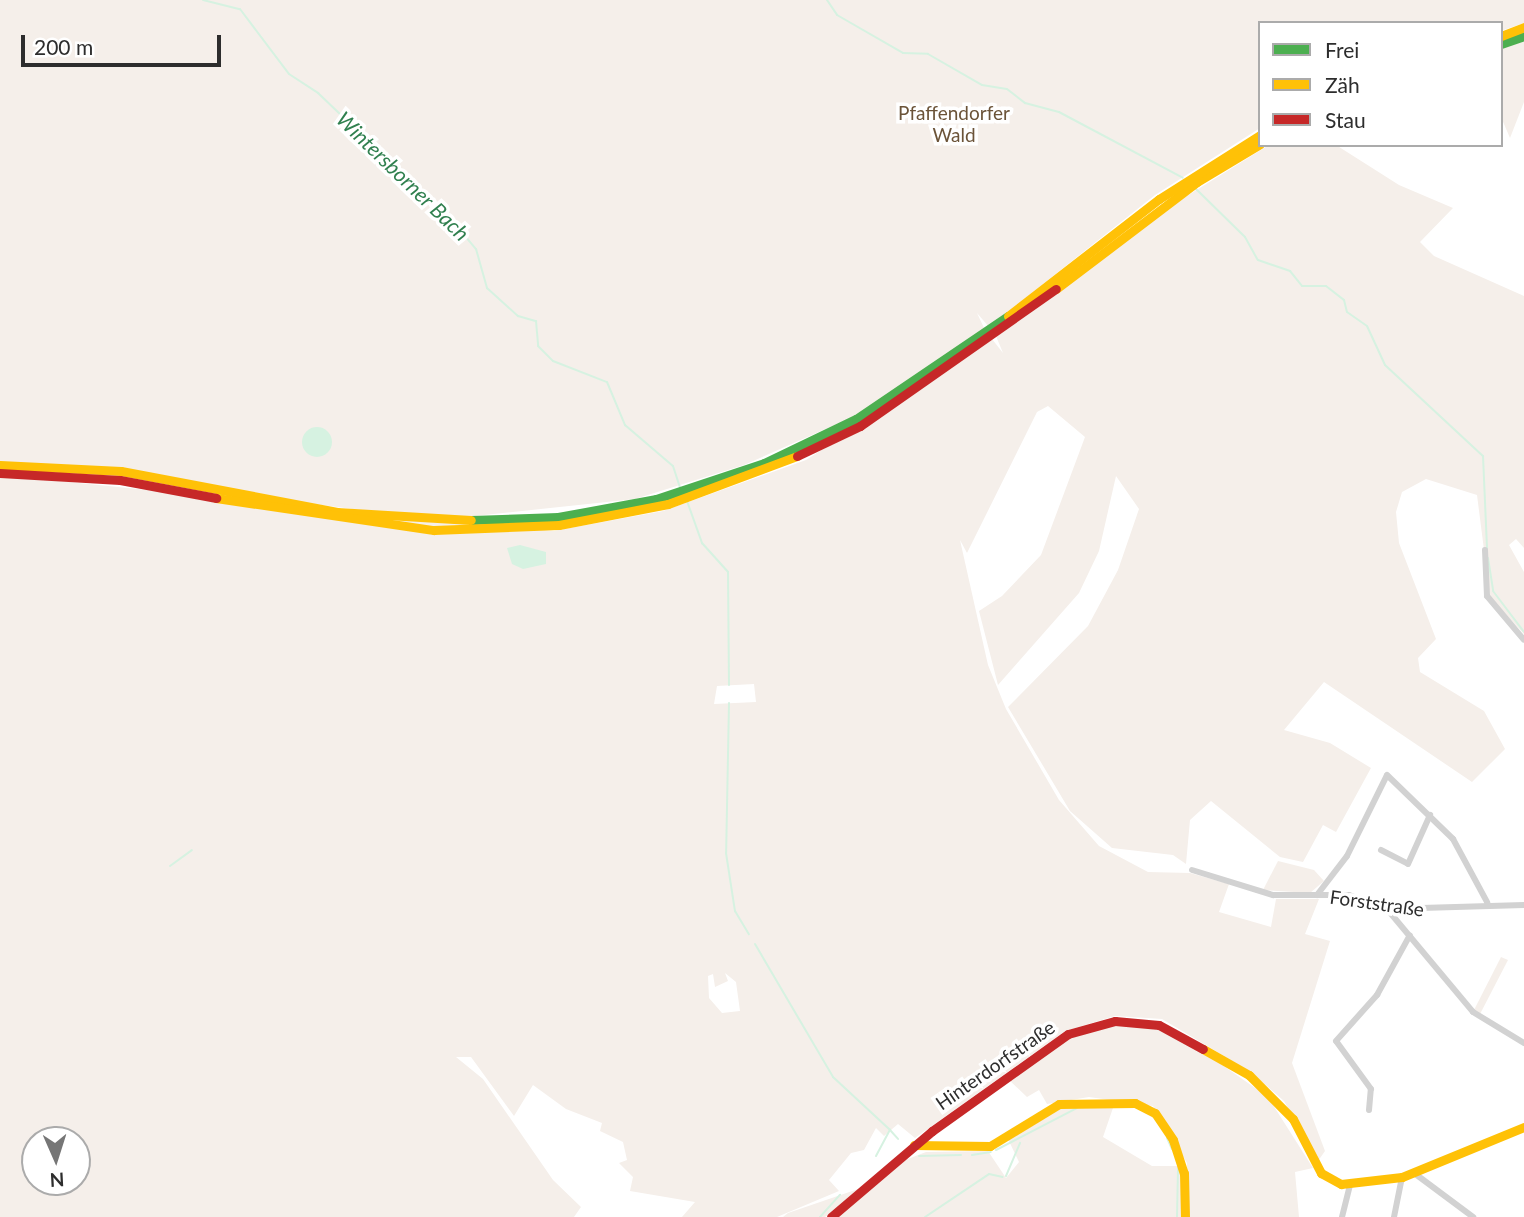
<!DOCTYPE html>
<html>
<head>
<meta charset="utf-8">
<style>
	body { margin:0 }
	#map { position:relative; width:1524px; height:1217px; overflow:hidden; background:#fff; font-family:Lato,sans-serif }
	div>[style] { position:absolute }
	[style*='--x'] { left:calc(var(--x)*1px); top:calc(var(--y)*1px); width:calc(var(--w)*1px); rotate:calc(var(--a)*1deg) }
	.green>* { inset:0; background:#f5efea }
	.water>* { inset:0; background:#d6f2e1 }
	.round { border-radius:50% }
	.stream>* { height:2px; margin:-1px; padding:0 1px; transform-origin:1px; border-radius:1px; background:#d6f2e1 }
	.street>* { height:6px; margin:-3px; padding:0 3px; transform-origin:3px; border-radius:3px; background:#d2d2d2 }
	.fast>* { height:9px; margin:-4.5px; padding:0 4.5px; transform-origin:4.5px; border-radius:4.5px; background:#4caf50 }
	.slow>* { height:9px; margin:-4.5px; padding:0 4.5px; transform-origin:4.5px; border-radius:4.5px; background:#ffc107 }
	.jam>* { height:9px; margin:-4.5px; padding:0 4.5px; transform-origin:4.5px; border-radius:4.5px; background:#c62828 }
	span { translate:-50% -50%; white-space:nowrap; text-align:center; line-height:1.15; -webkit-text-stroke:7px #fff; paint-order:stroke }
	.park-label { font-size:19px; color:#6b5338 }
	.street-label { font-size:19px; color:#2d2d2d }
	.water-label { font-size:21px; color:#30804f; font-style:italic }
	.legend { position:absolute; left:1258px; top:21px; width:245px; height:126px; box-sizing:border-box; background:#fff; border:2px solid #ababab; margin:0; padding:9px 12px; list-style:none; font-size:21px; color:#2d2d2d }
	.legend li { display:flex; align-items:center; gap:14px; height:35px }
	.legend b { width:35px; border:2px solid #ababab }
	.north { position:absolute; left:21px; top:1126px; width:70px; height:70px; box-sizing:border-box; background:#fff; border:2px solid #ababab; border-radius:50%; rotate:177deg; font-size:19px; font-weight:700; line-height:28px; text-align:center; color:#2d2d2d }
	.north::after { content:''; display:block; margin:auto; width:24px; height:32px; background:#767676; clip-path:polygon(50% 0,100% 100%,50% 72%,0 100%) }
	.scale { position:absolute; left:21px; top:35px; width:200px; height:32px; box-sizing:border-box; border:4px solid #2d2d2d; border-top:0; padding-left:9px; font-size:21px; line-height:24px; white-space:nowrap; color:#2d2d2d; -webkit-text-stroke:5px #fff; paint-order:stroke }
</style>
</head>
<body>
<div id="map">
	<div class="green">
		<i style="clip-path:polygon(0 0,1524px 0,1524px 23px,1501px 31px,1501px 23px,1260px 23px,1260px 128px,1155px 195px,989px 327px,977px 313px,985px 330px,855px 416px,744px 465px,635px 499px,437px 520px,0 463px)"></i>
		<i style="clip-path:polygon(1524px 40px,1524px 102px,1510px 138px,1501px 117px,1501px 48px)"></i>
		<i style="clip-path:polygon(evenodd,1269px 145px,1336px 145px,1399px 185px,1453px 208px,1420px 242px,1434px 256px,1524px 296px,1524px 548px,1516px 539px,1509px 545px,1524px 572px,1524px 634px,1490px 597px,1477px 495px,1426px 479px,1402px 492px,1396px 512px,1399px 543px,1436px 639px,1418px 658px,1420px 672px,1484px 711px,1505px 749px,1472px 782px,1324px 682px,1284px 730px,1330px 743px,1371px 768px,1336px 832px,1323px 825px,1303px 862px,1280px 857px,1211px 801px,1190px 820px,1186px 864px,1173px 855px,1112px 848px,1070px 811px,1008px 707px,1088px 626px,1118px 570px,1139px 509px,1116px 476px,1099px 551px,1079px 593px,998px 685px,979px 611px,1002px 596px,1041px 555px,1085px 437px,1048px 406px,1037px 412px,967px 553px,960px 540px,988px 665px,1006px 709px,1059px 800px,1099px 846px,1148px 872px,1190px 873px,1229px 884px,1219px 912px,1271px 927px,1276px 899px,1319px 899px,1305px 934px,1330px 941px,1292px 1063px,1325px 1151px,1318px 1161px,1284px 1101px,1251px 1072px,1162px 1019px,1115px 1016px,1065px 1031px,915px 1138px,898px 1124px,884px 1136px,876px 1128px,864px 1150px,851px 1153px,829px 1180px,839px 1191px,777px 1217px,682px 1217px,695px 1202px,630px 1191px,633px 1177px,619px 1163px,627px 1160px,623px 1142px,600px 1131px,602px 1123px,566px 1109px,533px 1085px,514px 1116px,471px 1057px,456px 1057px,483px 1079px,553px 1180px,581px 1207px,574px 1217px,0 1217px,0 475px,554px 531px,663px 511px,806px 460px,992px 339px,1003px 353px,996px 336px,1182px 199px,1269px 145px,754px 684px,756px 702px,714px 704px,717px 686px,754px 684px,1269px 145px,725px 973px,736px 982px,740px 1011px,722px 1013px,709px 998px,708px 976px,713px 974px,715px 987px,728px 981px,725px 973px,1269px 145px,35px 1140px,77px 1140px,77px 1182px,35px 1182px,35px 1140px)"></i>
		<i style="clip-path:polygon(1278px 861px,1314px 870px,1324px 881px,1310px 893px,1263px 890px)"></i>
		<i style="clip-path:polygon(1501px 957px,1508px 960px,1479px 1016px,1473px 1012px)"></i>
		<i style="clip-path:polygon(1115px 1024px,1159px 1030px,1198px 1048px,1268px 1097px,1313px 1168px,1295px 1172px,1299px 1217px,1187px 1217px,1187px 1163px,1153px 1106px,1089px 1097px,1047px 1104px,1039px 1090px,1027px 1097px,1008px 1079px,1069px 1037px)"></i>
		<i style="clip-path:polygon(1114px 1105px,1103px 1137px,1152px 1166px,1180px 1166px,1182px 1217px,835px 1217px,900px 1162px,926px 1152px,988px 1151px,1006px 1178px,1019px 1162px,1008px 1139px,1058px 1107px)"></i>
		<i style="clip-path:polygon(861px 1188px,825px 1217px,783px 1217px,788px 1213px)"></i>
	</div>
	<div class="water">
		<i class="round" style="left:302px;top:427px;width:30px;height:30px"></i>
		<i style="clip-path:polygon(520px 545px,546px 552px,546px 564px,523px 569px,512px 564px,507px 548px)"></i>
	</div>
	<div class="stream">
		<i style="--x:203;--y:0;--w:38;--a:14"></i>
		<i style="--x:240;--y:9;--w:81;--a:53"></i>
		<i style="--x:289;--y:74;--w:35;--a:33"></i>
		<i style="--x:318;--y:93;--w:190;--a:43.7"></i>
		<i style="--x:455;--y:224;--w:33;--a:50"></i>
		<i style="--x:476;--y:249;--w:41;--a:74.2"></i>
		<i style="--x:487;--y:288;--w:42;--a:42.1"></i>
		<i style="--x:518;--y:316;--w:19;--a:16"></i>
		<i style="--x:536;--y:321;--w:25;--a:85"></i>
		<i style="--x:538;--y:346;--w:21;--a:45"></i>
		<i style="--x:553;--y:361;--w:58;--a:21.3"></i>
		<i style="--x:607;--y:382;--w:47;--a:67.3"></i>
		<i style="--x:625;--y:425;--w:63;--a:40.5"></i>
		<i style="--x:673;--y:466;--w:22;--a:72"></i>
		<i style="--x:827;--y:0;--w:18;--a:56"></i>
		<i style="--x:837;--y:15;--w:76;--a:29.9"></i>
		<i style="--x:903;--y:53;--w:25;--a:2"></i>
		<i style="--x:928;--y:54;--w:62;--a:29.9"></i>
		<i style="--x:982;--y:85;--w:25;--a:9"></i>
		<i style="--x:1007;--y:89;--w:23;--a:38"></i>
		<i style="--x:1025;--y:103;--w:35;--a:15"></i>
		<i style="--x:1059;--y:112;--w:140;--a:28"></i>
		<i style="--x:1195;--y:188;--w:70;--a:44.4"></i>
		<i style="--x:1245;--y:237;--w:26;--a:61"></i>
		<i style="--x:1258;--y:260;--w:34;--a:19"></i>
		<i style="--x:1290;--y:271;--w:19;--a:51"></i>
		<i style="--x:1302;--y:286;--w:24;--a:0"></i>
		<i style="--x:1326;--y:286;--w:23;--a:38"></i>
		<i style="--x:1344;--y:300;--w:12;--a:76"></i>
		<i style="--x:1347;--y:312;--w:24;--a:35"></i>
		<i style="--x:1367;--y:326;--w:43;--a:65.2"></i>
		<i style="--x:1385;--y:365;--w:134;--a:42.9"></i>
		<i style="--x:1483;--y:456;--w:93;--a:87.5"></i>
		<i style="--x:687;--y:501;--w:45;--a:70.3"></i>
		<i style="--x:702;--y:543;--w:39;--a:48"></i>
		<i style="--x:728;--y:572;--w:113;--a:89.5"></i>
		<i style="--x:1488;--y:558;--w:33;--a:81"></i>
		<i style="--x:1493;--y:591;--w:51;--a:52.9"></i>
		<i style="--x:729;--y:703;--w:150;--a:91.1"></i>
		<i style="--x:726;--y:853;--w:59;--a:81.2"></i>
		<i style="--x:735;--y:911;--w:27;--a:59"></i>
		<i style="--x:170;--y:866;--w:27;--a:-36"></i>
		<i style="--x:755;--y:944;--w:154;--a:59.6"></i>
		<i style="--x:833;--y:1077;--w:78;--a:42.9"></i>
		<i style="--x:1167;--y:1138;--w:12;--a:66"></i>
		<i style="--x:996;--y:1150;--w:91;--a:-27.4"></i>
		<i style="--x:972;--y:1155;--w:19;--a:-9"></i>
		<i style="--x:876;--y:1156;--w:30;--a:-62"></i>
		<i style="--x:890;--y:1130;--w:12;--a:48"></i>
		<i style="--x:919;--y:1156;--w:42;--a:-1.4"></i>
		<i style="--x:1006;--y:1176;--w:36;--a:-67"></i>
		<i style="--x:820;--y:1217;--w:30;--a:-48"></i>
		<i style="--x:925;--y:1217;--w:77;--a:-33.9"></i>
		<i style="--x:989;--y:1174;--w:14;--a:12"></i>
		<i style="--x:1177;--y:1217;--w:49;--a:-88.8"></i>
	</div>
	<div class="street">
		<i style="--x:1485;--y:550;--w:46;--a:87.5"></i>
		<i style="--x:1487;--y:596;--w:57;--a:49.9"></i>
		<i style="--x:1381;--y:850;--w:30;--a:27"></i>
		<i style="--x:1408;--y:864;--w:54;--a:-65.8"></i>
		<i style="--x:1192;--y:870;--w:85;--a:17.2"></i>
		<i style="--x:1273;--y:895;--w:76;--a:0"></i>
		<i style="--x:1349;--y:895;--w:40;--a:20.2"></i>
		<i style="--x:1387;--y:909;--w:137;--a:-1.7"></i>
		<i style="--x:1317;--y:895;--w:49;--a:-52.4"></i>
		<i style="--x:1347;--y:856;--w:90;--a:-63.7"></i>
		<i style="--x:1387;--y:775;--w:92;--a:44.1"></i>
		<i style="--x:1453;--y:839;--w:72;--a:61.6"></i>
		<i style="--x:1387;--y:909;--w:134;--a:50.1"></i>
		<i style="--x:1473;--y:1012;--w:60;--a:31.3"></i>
		<i style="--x:1369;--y:1110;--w:21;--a:-85"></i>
		<i style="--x:1371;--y:1089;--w:59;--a:-126.1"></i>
		<i style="--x:1336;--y:1041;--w:62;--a:-48.3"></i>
		<i style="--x:1377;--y:995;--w:68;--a:-61.2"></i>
		<i style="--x:1414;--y:1173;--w:74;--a:36.7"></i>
		<i style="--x:1342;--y:1217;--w:32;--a:-76"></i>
		<i style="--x:1394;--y:1217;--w:41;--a:-78.7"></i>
	</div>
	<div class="fast">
		<i style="--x:1501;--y:44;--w:24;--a:-19"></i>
		<i style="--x:471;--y:520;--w:87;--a:-2"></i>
		<i style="--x:558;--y:517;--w:100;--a:-10.4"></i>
		<i style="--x:656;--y:499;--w:114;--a:-18.4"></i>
		<i style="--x:764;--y:463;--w:102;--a:-25.6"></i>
		<i style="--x:856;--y:419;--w:184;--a:-34.1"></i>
	</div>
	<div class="slow">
		<i style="--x:1501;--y:36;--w:25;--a:-21"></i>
		<i style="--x:1056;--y:289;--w:177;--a:-37.2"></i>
		<i style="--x:1197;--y:182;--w:74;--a:-31.1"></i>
		<i style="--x:1008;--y:316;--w:191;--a:-37.8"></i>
		<i style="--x:1159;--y:199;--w:120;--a:-32.4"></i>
		<i style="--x:0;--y:465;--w:121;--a:2.8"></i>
		<i style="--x:121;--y:471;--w:220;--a:10.7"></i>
		<i style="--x:337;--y:512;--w:134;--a:3.4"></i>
		<i style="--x:216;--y:498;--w:220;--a:8.4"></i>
		<i style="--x:434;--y:530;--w:125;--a:-2.3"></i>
		<i style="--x:559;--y:525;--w:111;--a:-10.9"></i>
		<i style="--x:668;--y:504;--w:138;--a:-20.4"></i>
		<i style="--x:1203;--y:1049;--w:53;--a:29.5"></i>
		<i style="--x:1249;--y:1075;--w:62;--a:45"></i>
		<i style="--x:1293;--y:1119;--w:61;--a:62.6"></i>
		<i style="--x:1321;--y:1173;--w:23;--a:29"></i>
		<i style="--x:1341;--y:1184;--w:61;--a:-6.5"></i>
		<i style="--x:1402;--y:1177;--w:132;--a:-22.3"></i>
		<i style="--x:914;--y:1145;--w:76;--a:0.8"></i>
		<i style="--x:990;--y:1146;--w:81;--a:-31.3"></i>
		<i style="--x:1059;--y:1104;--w:76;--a:-0.8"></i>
		<i style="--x:1135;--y:1103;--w:22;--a:27"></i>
		<i style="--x:1155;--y:1113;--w:32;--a:56"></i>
		<i style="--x:1173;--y:1140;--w:35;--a:72"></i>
		<i style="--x:1184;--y:1173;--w:44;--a:88.7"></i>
	</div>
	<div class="jam">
		<i style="--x:797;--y:456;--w:70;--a:-25.5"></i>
		<i style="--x:860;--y:426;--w:239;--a:-35"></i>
		<i style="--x:0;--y:473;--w:120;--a:3.3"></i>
		<i style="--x:120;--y:480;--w:98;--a:10.6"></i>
		<i style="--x:831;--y:1217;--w:133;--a:-40.4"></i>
		<i style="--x:932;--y:1131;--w:167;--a:-35.5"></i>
		<i style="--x:1068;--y:1034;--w:49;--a:-15.5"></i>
		<i style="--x:1115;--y:1021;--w:44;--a:5.2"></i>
		<i style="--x:1159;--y:1025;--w:50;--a:28.6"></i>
	</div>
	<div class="park-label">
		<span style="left:954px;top:124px">Pfaffendorfer<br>Wald</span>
	</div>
	<div class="street-label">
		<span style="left:1377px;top:903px;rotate:8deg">Forststraße</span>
		<span style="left:995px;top:1065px;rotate:-35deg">Hinterdorfstraße</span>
	</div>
	<div class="water-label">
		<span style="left:403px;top:176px;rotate:44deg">Wintersborner Bach</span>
	</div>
	<ul class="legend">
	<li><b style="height:9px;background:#4caf50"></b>Frei</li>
	<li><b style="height:9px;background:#ffc107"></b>Zäh</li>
	<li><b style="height:9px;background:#c62828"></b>Stau</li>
	</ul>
	<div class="north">N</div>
	<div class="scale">200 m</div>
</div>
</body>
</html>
